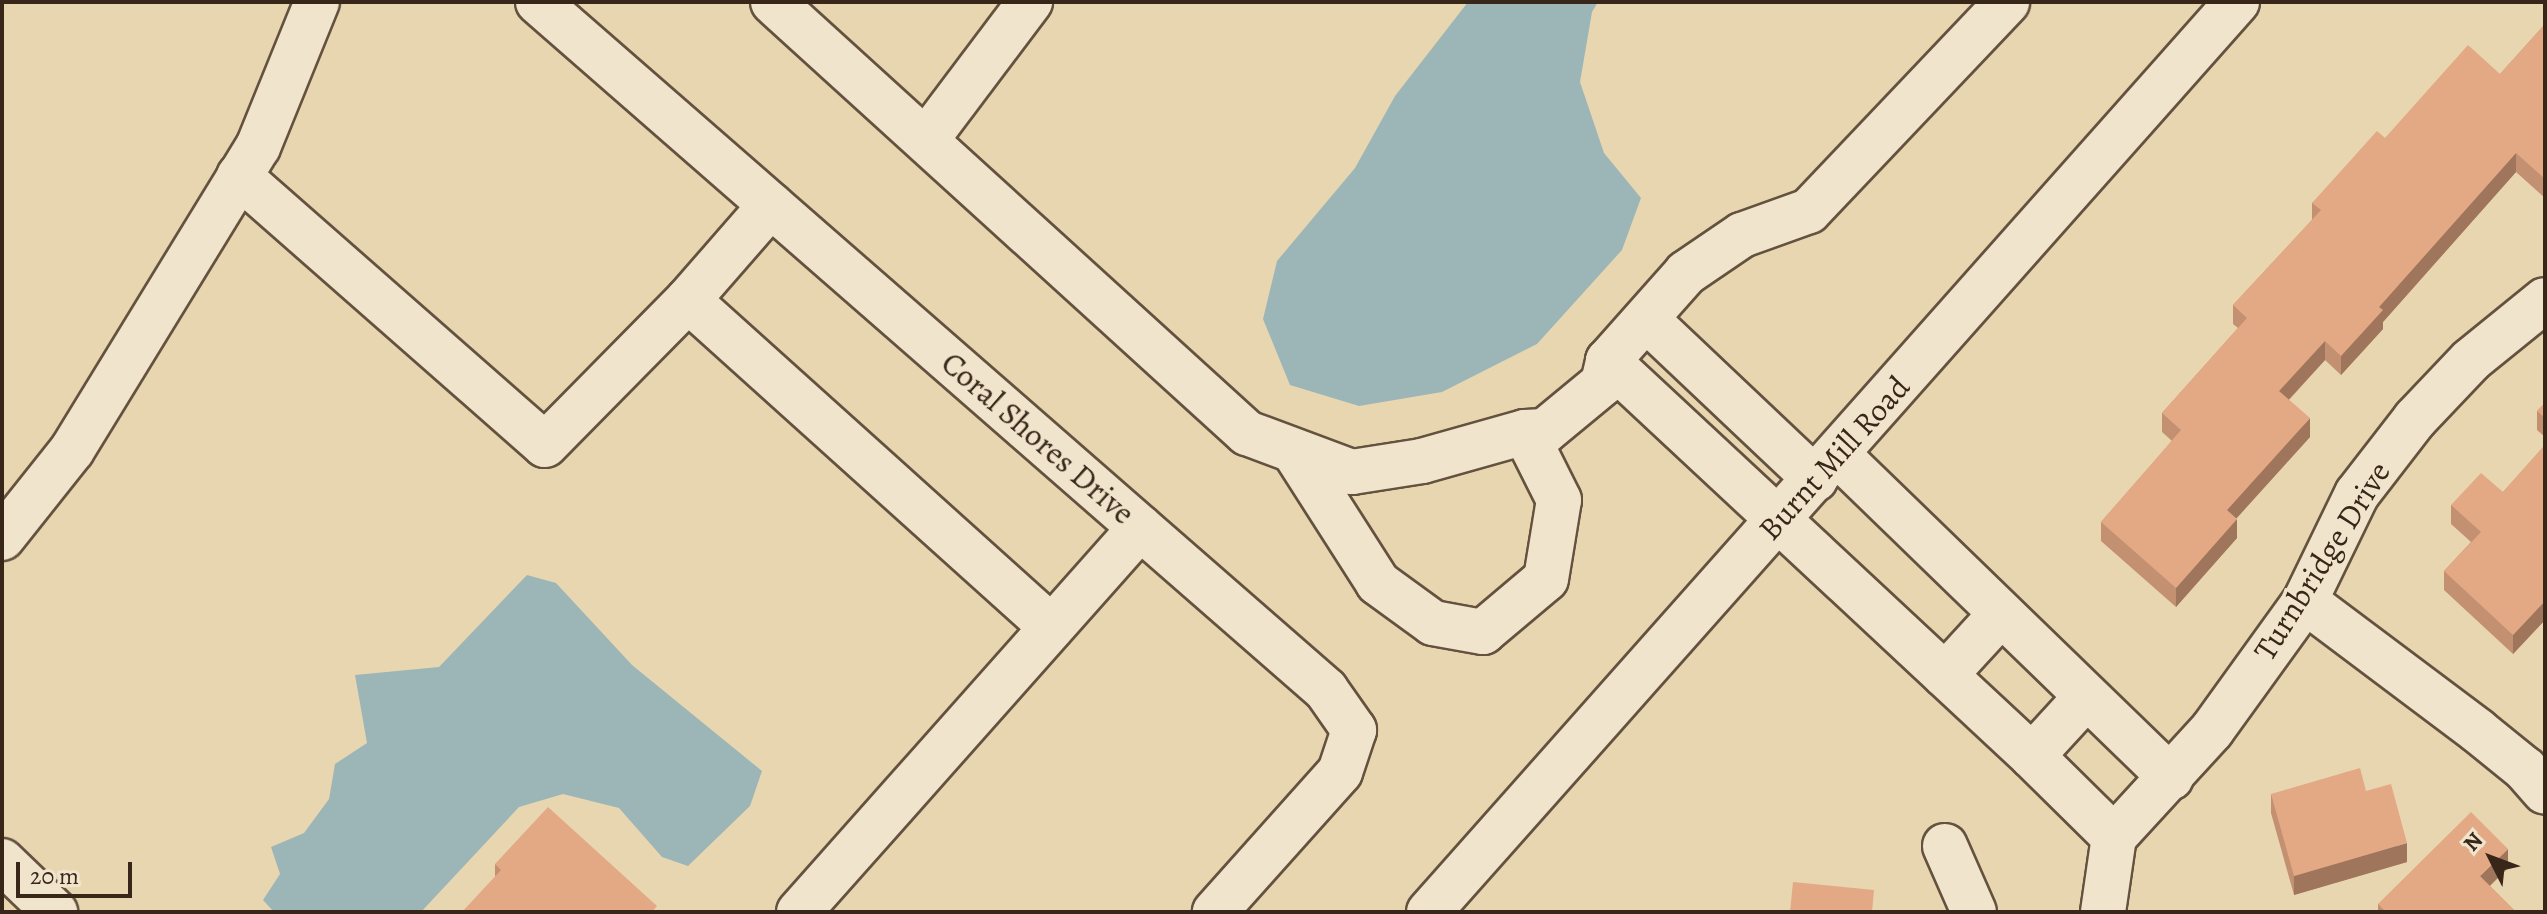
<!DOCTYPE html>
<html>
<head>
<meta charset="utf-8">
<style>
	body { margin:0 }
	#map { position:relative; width:2547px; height:914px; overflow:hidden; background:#e8d6b0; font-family:Alegreya,serif }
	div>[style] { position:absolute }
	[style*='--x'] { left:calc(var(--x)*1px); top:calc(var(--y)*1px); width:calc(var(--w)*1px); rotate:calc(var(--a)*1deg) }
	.water>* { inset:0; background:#9cb6b7 }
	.roads { filter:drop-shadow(2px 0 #64523f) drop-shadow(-2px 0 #64523f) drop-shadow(0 2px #64523f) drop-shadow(0 -2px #64523f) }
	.minor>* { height:44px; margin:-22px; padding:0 22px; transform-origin:22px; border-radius:22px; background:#f0e4cc }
	.wall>* { inset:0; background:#c39072 }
	.shaded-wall>* { inset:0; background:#9f765c }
	.building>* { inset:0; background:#e3a884 }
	span { translate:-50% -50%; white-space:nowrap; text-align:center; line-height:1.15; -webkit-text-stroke:7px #f0e4cc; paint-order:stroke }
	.street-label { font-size:32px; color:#382619 }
	.frame { position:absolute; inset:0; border:4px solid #382619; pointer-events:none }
	.north { position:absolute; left:2451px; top:818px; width:80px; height:80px; -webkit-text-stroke:6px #f0e4cc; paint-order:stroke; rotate:312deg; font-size:22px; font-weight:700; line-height:32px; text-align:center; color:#382619 }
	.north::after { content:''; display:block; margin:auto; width:28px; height:36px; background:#382619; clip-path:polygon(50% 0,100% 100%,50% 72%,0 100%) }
	.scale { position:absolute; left:16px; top:862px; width:116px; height:36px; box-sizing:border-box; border:4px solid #382619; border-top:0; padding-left:10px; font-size:24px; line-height:28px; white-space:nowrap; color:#382619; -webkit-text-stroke:6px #f0e4cc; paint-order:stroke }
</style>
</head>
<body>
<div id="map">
	<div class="water">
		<i style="clip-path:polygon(1468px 2px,1598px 2px,1592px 12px,1580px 82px,1604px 153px,1641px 198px,1622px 250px,1537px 344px,1442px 392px,1359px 406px,1290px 385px,1263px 319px,1277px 261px,1355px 168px,1395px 96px)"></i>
		<i style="clip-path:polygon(527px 575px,556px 583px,632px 665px,762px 771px,750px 806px,688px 866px,662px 857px,619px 808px,563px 794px,519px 807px,421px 912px,274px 912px,263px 900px,280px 874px,271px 847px,304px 833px,329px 799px,335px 764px,367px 743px,355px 675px,439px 667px)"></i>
	</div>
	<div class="roads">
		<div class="minor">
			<i style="--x:538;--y:2;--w:1046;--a:41.12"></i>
			<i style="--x:1326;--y:690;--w:49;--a:55"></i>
			<i style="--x:1354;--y:730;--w:44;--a:108.4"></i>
			<i style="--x:1340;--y:772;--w:188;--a:131.8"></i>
			<i style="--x:773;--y:2;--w:641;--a:42.28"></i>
			<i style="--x:1247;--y:433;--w:112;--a:20.4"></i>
			<i style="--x:1352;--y:472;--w:71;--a:-8.9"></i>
			<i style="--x:1422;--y:461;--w:107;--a:-15.7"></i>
			<i style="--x:1525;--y:432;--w:20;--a:-3"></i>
			<i style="--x:1545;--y:431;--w:75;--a:-39.6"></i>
			<i style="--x:1603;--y:383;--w:23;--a:-77"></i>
			<i style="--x:1608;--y:361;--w:118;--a:-48.4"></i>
			<i style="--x:1686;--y:273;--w:68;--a:-34.2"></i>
			<i style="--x:1742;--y:235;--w:71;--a:-19.7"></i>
			<i style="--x:1809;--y:211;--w:288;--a:-46.5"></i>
			<i style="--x:926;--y:140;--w:173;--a:-53"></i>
			<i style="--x:239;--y:176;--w:407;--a:41.3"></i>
			<i style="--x:545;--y:445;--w:204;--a:-45.4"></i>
			<i style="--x:688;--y:300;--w:126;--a:-48.9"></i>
			<i style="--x:688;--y:300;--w:489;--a:42"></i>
			<i style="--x:1646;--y:319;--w:233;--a:43.4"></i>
			<i style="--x:1608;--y:361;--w:579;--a:42.97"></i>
			<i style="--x:2032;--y:756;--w:115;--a:44.6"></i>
			<i style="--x:1295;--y:453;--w:154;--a:57.4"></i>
			<i style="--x:1378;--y:583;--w:68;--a:36"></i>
			<i style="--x:1433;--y:623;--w:51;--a:10.2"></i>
			<i style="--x:1483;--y:632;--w:82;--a:-40.1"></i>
			<i style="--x:1546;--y:579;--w:80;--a:-80.7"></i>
			<i style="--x:1559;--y:500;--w:76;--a:-116.6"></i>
			<i style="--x:1837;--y:454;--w:465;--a:44.1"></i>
			<i style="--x:2;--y:538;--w:112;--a:-51.5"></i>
			<i style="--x:72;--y:450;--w:356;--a:-58.5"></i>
			<i style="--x:258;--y:147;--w:157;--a:-67.9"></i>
			<i style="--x:2305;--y:601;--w:216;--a:36.9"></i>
			<i style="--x:2478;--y:731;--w:60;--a:39"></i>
			<i style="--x:2525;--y:769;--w:30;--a:49"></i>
			<i style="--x:1945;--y:675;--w:81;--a:-47.5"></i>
			<i style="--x:2032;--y:756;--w:80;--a:-47.5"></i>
			<i style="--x:2114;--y:837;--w:145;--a:-47.5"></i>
			<i style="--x:2212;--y:730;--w:159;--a:-54.2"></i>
			<i style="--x:2305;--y:601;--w:119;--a:-64.1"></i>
			<i style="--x:2357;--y:494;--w:95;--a:-52.3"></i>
			<i style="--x:2415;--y:419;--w:81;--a:-46.5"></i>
			<i style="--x:2471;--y:360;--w:95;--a:-39"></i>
			<i style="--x:1945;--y:846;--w:72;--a:66.3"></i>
			<i style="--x:2;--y:861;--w:74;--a:43.9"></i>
			<i style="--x:799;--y:912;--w:514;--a:-48.39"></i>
			<i style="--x:1429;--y:912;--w:1217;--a:-48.4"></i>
			<i style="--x:2103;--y:912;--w:76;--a:-81.7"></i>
		</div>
	</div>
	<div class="wall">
		<i style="clip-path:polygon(2545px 24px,2545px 198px,2516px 172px,2383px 322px,2383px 329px,2341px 375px,2325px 360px,2289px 400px,2310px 437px,2236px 518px,2237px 538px,2176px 607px,2101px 541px,2101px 522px,2172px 441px,2162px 432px,2162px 413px,2238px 328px,2233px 324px,2233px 305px,2312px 220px,2312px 203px,2385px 138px,2500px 74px)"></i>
		<i style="clip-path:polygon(2545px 403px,2545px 437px,2537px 430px,2537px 411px)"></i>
		<i style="clip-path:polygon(2545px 445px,2545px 620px,2513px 654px,2444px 590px,2444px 571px,2471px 542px,2451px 524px,2451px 505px,2503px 492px)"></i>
		<i style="clip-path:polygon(2366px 791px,2407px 862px,2294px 895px,2271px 813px,2271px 794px)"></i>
		<i style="clip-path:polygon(495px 864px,657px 912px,495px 876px)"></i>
		<i style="clip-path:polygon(2508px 868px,2490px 886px,2516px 912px,2378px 912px,2378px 904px)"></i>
	</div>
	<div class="shaded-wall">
		<i style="clip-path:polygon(2516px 153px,2516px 172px,2383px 322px,2383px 329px,2341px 375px,2341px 356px,2379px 307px)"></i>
		<i style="clip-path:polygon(2325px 341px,2325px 360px,2279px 410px,2279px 391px)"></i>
		<i style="clip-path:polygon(2310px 418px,2310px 437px,2227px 529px,2227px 510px)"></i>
		<i style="clip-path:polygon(2237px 519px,2237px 538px,2176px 607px,2176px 588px)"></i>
		<i style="clip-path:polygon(2545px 601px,2545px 620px,2513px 654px,2513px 635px)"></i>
		<i style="clip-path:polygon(2407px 843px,2407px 862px,2294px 895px,2294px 876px)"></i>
		<i style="clip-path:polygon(2508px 849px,2508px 868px,2480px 895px,2480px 876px)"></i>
	</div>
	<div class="building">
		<i style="clip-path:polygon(2545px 24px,2545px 179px,2516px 153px,2379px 307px,2383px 310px,2341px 356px,2325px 341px,2279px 391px,2310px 418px,2227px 510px,2237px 519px,2176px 588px,2101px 522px,2181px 430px,2162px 413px,2247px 318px,2233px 305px,2321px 210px,2312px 203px,2377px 131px,2385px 138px,2468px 45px,2500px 74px)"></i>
		<i style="clip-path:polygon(2545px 403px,2545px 418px,2537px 411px)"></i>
		<i style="clip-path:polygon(2545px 445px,2545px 601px,2513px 635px,2444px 571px,2481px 532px,2451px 505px,2481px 473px,2503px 492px)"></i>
		<i style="clip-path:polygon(2360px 768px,2366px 791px,2391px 784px,2407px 843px,2294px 876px,2271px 794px)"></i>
		<i style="clip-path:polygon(548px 807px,657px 906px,652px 912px,462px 912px,501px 870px,495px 864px)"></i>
		<i style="clip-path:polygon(2471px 812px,2508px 849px,2480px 876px,2516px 912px,2386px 912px,2378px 904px)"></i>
		<i style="clip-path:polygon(1793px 882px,1874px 890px,1872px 912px,1790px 912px)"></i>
	</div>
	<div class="street-label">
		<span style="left:1038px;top:438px;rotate:41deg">Coral Shores Drive</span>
		<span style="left:1834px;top:458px;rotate:-48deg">Burnt Mill Road</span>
		<span style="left:2322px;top:561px;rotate:-58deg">Turnbridge Drive</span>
	</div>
	<div class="frame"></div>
	<div class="north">N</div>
	<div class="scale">20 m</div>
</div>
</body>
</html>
